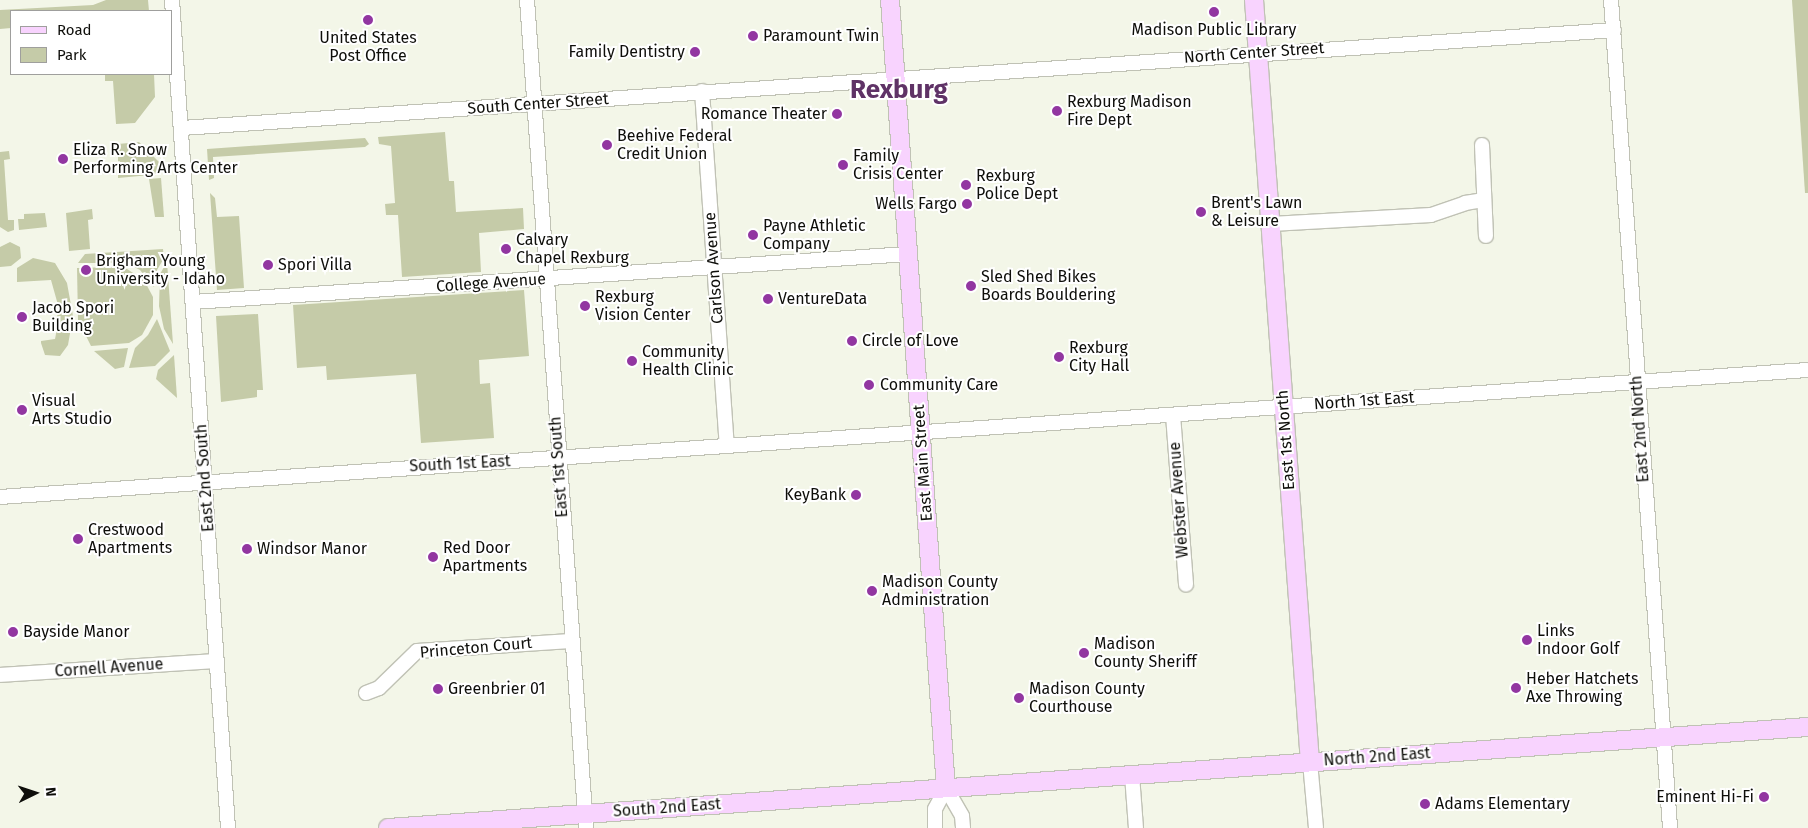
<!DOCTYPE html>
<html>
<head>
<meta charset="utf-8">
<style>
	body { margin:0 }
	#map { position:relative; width:1808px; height:828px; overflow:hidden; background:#f3f6e8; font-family:"Fira Sans",sans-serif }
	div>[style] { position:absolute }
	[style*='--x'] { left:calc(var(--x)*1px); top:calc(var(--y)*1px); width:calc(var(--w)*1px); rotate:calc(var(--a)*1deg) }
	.green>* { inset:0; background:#c5cba8 }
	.roads { filter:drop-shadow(1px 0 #c0c2b5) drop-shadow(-1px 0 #c0c2b5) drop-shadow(0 1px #c0c2b5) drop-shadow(0 -1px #c0c2b5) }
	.minor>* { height:14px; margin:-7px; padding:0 7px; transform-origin:7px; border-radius:7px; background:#fff }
	.major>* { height:18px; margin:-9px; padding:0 9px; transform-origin:9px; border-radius:9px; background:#f8d3fe }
	.dots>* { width:14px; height:14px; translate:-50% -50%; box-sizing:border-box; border:2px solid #fff; border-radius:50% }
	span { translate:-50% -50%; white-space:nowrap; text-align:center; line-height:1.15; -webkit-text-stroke:4px #fff; paint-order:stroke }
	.poi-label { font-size:16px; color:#0e0e0a }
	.left { translate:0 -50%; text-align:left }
	.right { translate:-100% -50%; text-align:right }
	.street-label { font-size:16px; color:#0e0e0a }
	.town-label { font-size:26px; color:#5f3266; font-weight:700 }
	.legend { position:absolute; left:10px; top:10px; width:162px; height:65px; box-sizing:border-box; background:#fff; border:1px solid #9f9f9d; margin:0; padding:6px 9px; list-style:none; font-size:15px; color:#0e0e0a }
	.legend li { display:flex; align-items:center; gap:10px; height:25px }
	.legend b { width:25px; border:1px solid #9f9f9d }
	.north { position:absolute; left:10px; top:768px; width:50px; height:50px; -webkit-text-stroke:4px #fff; paint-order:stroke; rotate:86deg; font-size:14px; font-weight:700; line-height:20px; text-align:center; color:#0e0e0a }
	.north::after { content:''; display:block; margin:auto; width:18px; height:22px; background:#0e0e0a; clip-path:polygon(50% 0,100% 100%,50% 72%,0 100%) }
</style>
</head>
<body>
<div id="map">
	<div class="green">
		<i style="clip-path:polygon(106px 0,148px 0,149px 11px,11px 11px,11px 28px,0 29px,0 10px,93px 5px)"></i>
		<i style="clip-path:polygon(1792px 0,1808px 0,1808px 193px,1805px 193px)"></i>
		<i style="clip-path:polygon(105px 74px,154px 74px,155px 97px,135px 123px,116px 124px,113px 81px,105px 81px)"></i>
		<i style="clip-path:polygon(445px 132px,449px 181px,454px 181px,456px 212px,523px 208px,524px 229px,479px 233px,481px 272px,402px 277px,398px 215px,386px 215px,385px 204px,395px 203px,391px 146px,379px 144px,378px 137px)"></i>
		<i style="clip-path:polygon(365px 138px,369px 144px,365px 147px,213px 157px,214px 178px,209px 180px,207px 149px)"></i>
		<i style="clip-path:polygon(139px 142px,160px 163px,161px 174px,118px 178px,118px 144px)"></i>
		<i style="clip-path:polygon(9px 151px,10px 159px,4px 160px,8px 220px,14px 220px,14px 230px,8px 232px,0 227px,0 152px)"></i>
		<i style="clip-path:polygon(161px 178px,164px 217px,155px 217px,149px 179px)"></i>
		<i style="clip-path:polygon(210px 193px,215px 198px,217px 217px,239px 216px,244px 288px,217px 290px)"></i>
		<i style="clip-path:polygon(92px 209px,93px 219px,88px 220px,90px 249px,69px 251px,66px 213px)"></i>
		<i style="clip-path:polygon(45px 213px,47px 227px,19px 230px,18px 219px,24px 219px,24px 214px)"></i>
		<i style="clip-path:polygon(10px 242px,20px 247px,21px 258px,11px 266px,0 267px,0 247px)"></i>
		<i style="clip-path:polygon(163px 249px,164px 258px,157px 270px,154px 287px,140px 270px,126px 263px,78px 263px,85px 254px)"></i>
		<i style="clip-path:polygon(33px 258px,55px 263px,67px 283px,73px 316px,68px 345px,60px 356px,45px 355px,41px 343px,41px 341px,55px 339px,56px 334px,58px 305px,51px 280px,17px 282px,17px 268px)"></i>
		<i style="clip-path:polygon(167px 262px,173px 344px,164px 329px,159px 306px,160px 274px)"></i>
		<i style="clip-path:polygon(112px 267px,127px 269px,144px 280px,153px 297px,153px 315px,142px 335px,129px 343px,91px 346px,78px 320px,77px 268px)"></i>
		<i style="clip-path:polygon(524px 290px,529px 356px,479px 360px,480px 384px,490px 383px,494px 438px,421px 443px,416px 374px,327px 380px,326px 366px,297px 368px,293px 305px)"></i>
		<i style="clip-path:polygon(258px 314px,263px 390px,257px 390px,257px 397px,221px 402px,216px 316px)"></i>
		<i style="clip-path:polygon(157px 319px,170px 351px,155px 366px,129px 368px,135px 348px,148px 335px)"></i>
		<i style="clip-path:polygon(128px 348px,124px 367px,115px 369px,94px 351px)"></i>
		<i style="clip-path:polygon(174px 355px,177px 398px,156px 379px,158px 370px)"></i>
	</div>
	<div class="roads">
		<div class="minor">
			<i style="--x:172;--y:0;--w:830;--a:86.13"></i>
			<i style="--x:527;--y:0;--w:830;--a:85.92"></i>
			<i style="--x:1611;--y:0;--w:830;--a:85.92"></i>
			<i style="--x:702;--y:91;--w:355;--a:86"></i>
			<i style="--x:182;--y:128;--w:1435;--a:-3.91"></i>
			<i style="--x:1482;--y:145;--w:91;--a:87.5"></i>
			<i style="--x:1271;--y:224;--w:160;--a:-3.2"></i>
			<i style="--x:1431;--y:215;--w:36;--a:-19"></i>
			<i style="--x:1465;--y:203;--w:18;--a:-9"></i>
			<i style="--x:193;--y:302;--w:717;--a:-3.84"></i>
			<i style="--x:1173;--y:415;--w:170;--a:85.6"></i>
			<i style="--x:0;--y:497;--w:1812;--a:-4.02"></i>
			<i style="--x:0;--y:675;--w:217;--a:-3.7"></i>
			<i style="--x:366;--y:693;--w:14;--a:-21"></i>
			<i style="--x:379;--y:688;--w:53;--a:-44.2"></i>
			<i style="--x:417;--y:651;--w:154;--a:-3.7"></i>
			<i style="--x:1310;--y:762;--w:66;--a:84.8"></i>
			<i style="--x:1132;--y:775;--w:53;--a:85.7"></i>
			<i style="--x:946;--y:788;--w:32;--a:60"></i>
			<i style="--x:962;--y:816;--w:12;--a:85"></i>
			<i style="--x:935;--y:828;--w:19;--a:-90"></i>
			<i style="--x:935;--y:809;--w:24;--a:-62"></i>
		</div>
		<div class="major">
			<i style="--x:890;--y:0;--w:790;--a:85.94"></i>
			<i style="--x:1254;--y:0;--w:764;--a:85.8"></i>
			<i style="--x:388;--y:828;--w:1424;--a:-4.07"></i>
		</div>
	</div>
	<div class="dots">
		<i style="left:1214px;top:12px;background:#9236a1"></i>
		<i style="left:368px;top:20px;background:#9236a1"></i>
		<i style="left:753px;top:36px;background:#9236a1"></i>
		<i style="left:695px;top:52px;background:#9236a1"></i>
		<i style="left:1057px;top:111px;background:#9236a1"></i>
		<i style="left:837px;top:114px;background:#9236a1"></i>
		<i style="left:607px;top:145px;background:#9236a1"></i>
		<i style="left:63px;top:159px;background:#9236a1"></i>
		<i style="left:843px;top:165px;background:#9236a1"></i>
		<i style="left:966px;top:185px;background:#9236a1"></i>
		<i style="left:967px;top:204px;background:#9236a1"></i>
		<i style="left:1201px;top:212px;background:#9236a1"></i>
		<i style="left:753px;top:235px;background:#9236a1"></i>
		<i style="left:506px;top:249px;background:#9236a1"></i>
		<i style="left:268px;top:265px;background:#9236a1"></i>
		<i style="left:86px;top:270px;background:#9236a1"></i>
		<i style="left:971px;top:286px;background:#9236a1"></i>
		<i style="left:768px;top:299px;background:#9236a1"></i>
		<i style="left:585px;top:306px;background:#9236a1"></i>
		<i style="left:22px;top:317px;background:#9236a1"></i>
		<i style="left:852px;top:341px;background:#9236a1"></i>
		<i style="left:1059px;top:357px;background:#9236a1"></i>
		<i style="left:632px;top:361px;background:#9236a1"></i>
		<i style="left:869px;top:385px;background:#9236a1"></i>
		<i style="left:22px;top:410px;background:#9236a1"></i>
		<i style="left:856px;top:495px;background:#9236a1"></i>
		<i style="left:78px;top:539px;background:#9236a1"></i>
		<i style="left:247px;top:549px;background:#9236a1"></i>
		<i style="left:433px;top:557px;background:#9236a1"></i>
		<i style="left:872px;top:591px;background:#9236a1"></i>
		<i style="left:13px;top:632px;background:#9236a1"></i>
		<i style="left:1527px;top:640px;background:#9236a1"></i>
		<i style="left:1084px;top:653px;background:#9236a1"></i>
		<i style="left:1516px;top:688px;background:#9236a1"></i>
		<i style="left:438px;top:689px;background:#9236a1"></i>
		<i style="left:1019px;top:698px;background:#9236a1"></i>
		<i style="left:1764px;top:797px;background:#9236a1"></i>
		<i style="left:1425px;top:804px;background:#9236a1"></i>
	</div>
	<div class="poi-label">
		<span style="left:1214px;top:30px">Madison Public Library</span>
		<span class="left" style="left:763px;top:36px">Paramount Twin</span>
		<span style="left:368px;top:47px">United States<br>Post Office</span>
		<span class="right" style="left:685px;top:52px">Family Dentistry</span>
		<span class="left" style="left:1067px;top:111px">Rexburg Madison<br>Fire Dept</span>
		<span class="right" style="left:827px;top:114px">Romance Theater</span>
		<span class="left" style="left:617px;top:145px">Beehive Federal<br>Credit Union</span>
		<span class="left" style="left:73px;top:159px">Eliza R. Snow<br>Performing Arts Center</span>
		<span class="left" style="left:853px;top:165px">Family<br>Crisis Center</span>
		<span class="left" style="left:976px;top:185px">Rexburg<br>Police Dept</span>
		<span class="left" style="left:1211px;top:212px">Brent's Lawn<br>&amp; Leisure</span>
		<span class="right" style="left:957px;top:204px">Wells Fargo</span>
		<span class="left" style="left:763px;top:235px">Payne Athletic<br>Company</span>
		<span class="left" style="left:516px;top:249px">Calvary<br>Chapel Rexburg</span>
		<span class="left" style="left:96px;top:270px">Brigham Young<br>University - Idaho</span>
		<span class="left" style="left:278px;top:265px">Spori Villa</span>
		<span class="left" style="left:981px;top:286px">Sled Shed Bikes<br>Boards Bouldering</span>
		<span class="left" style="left:595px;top:306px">Rexburg<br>Vision Center</span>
		<span class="left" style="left:778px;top:299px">VentureData</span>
		<span class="left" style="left:32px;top:317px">Jacob Spori<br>Building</span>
		<span class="left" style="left:862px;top:341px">Circle of Love</span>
		<span class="left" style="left:1069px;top:357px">Rexburg<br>City Hall</span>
		<span class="left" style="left:642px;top:361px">Community<br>Health Clinic</span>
		<span class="left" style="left:880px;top:385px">Community Care</span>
		<span class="left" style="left:32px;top:410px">Visual<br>Arts Studio</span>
		<span class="right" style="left:846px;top:495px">KeyBank</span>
		<span class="left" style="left:88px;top:539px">Crestwood<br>Apartments</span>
		<span class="left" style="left:443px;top:557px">Red Door<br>Apartments</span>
		<span class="left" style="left:257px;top:549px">Windsor Manor</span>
		<span class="left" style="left:882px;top:591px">Madison County<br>Administration</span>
		<span class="left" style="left:1537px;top:640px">Links<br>Indoor Golf</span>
		<span class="left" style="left:23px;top:632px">Bayside Manor</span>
		<span class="left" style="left:1094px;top:653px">Madison<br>County Sheriff</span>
		<span class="left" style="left:1526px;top:688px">Heber Hatchets<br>Axe Throwing</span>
		<span class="left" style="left:448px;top:689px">Greenbrier 01</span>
		<span class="left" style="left:1029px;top:698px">Madison County<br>Courthouse</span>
		<span class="right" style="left:1754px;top:797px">Eminent Hi-Fi</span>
		<span class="left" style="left:1435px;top:804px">Adams Elementary</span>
	</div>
	<div class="street-label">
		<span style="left:1254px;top:53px;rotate:-4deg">North Center Street</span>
		<span style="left:538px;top:104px;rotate:-4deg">South Center Street</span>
		<span style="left:714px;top:268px;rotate:-94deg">Carlson Avenue</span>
		<span style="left:491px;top:283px;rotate:-4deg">College Avenue</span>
		<span style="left:1364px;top:401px;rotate:-4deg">North 1st East</span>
		<span style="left:1640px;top:429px;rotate:-94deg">East 2nd North</span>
		<span style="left:1286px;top:440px;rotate:-94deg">East 1st North</span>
		<span style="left:923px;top:463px;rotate:-94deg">East Main Street</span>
		<span style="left:460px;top:464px;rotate:-3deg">South 1st East</span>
		<span style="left:559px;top:467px;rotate:-94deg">East 1st South</span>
		<span style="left:205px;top:478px;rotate:-94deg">East 2nd South</span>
		<span style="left:1179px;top:500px;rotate:-94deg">Webster Avenue</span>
		<span style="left:476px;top:648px;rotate:-5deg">Princeton Court</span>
		<span style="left:109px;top:668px;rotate:-4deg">Cornell Avenue</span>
		<span style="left:1377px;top:757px;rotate:-4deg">North 2nd East</span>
		<span style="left:667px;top:808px;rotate:-4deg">South 2nd East</span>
	</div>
	<div class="town-label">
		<span style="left:899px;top:90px">Rexburg</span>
	</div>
	<ul class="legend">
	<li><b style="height:6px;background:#f8d3fe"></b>Road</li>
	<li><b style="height:14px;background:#c5cba8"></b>Park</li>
	</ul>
	<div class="north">N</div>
</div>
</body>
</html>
